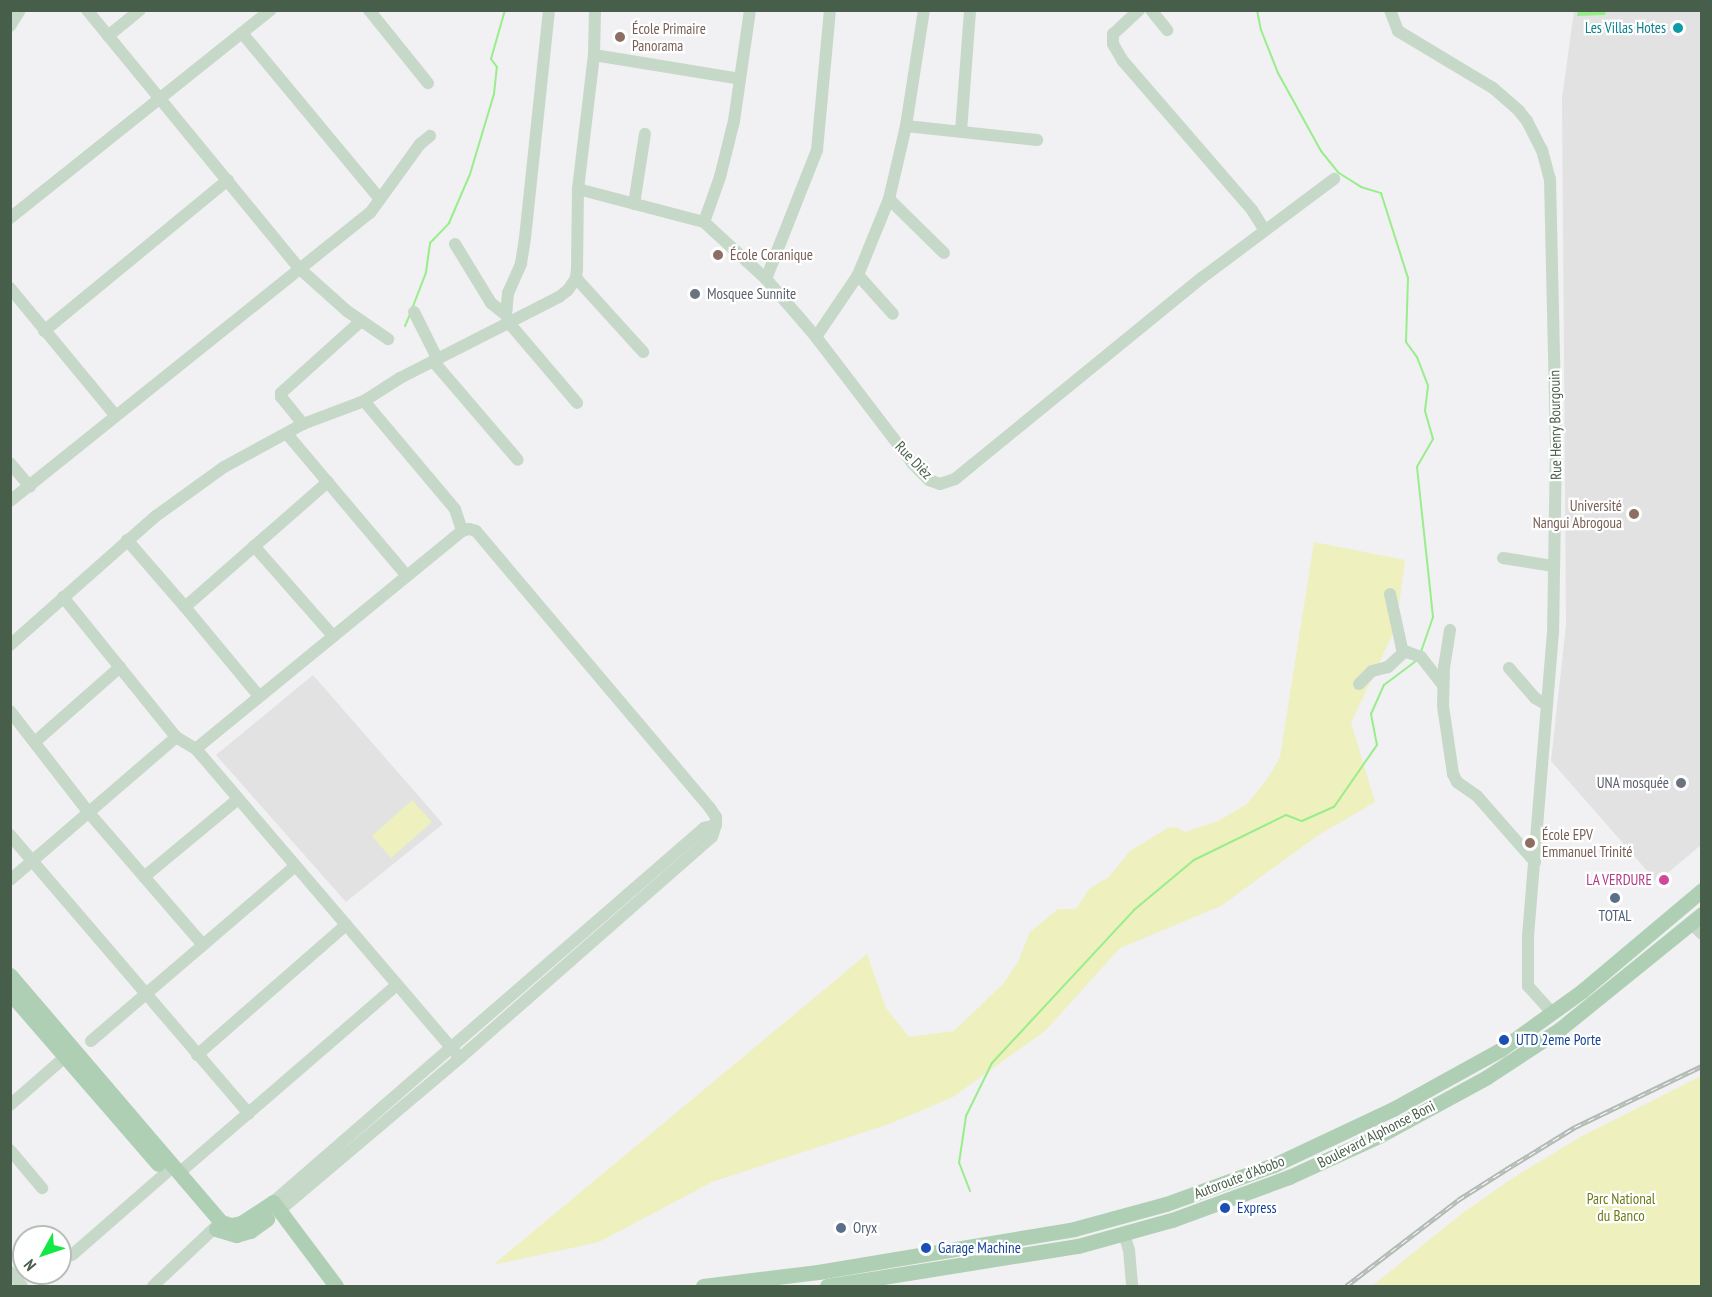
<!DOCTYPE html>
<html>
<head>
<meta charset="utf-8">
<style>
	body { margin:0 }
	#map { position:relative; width:1712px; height:1297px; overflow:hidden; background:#f1f0f2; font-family:"PT Sans Narrow",sans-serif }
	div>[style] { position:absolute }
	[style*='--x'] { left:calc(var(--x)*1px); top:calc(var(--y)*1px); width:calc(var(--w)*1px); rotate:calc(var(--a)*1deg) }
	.education>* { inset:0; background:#e2e2e3 }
	.green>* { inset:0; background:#eef0be }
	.water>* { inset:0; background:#97ee8a }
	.stream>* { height:2px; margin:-1px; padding:0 1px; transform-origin:1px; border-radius:1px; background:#97ee8a }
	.minor>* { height:12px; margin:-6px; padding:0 6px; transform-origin:6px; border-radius:6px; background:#c6d8c8 }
	.major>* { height:15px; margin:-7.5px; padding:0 7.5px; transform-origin:7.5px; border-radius:7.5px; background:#afcfb4 }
	.rail>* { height:4.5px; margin-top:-2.25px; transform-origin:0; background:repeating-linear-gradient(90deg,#fff 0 7px,#b2bab4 0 14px); box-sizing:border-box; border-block:2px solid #b2bab4 }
	.dots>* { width:16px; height:16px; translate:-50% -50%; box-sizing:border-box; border:3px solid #fff; border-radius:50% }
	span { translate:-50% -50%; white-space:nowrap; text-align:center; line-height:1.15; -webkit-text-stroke:4.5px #fff; paint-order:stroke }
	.education-label { font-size:15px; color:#785e54 }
	.left { translate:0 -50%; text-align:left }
	.right { translate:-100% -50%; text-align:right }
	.culture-label { font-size:15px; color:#0d838f }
	.worship-label { font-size:15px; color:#5b616d }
	.street-label { font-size:15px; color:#475e4a }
	.hotel-label { font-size:15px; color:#b23c85 }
	.service-label { font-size:15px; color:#4e5e75 }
	.transit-label { font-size:15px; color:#164399 }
	.park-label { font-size:15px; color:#6c7c15 }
	.frame { position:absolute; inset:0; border:12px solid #475e4a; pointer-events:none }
	.north { position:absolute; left:12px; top:1225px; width:60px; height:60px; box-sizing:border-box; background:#fff; border:2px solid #b5bfb7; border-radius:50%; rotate:230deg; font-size:16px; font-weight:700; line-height:24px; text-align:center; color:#475e4a }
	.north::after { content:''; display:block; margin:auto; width:21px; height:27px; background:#14e844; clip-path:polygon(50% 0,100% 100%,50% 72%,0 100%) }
</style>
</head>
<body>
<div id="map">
	<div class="education">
		<i style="clip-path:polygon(1574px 11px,1701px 11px,1701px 845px,1657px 882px,1551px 761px,1566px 625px,1562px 98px)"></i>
		<i style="clip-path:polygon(313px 675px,443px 824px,346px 902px,216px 755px)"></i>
	</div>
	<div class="green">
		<i style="clip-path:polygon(1314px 542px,1405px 560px,1396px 627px,1351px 723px,1375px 802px,1317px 836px,1221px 906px,1120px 948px,1045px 1031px,953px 1097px,889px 1124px,712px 1182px,599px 1242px,493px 1265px,867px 954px,886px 1008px,909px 1037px,954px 1031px,1003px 984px,1018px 962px,1030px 932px,1058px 909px,1076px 909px,1089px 889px,1109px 877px,1130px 851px,1168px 828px,1176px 827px,1185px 832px,1218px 821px,1247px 804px,1268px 778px,1280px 757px)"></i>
		<i style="clip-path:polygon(412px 800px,432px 822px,391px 858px,372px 836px)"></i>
		<i style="clip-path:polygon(1701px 1076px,1701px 1286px,1372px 1286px,1464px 1212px,1513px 1178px,1582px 1136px)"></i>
	</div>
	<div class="water">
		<i style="clip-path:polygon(1578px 11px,1606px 11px,1605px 15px,1577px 16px)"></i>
	</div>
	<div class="stream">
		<i style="--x:1257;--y:10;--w:20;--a:79"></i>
		<i style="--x:1261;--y:30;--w:46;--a:68.4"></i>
		<i style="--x:1278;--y:73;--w:89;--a:61.1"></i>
		<i style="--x:1321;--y:151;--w:28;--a:51"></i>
		<i style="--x:1339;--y:173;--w:26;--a:32"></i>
		<i style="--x:1361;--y:187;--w:21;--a:17"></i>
		<i style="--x:1381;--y:193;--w:89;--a:72.4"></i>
		<i style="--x:1408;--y:278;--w:64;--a:91.8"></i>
		<i style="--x:1406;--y:342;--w:19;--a:54"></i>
		<i style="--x:1417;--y:357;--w:31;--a:69"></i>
		<i style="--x:1428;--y:386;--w:25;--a:97"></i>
		<i style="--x:1425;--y:411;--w:29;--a:74"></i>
		<i style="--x:1433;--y:439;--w:32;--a:120"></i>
		<i style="--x:1417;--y:467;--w:151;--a:83.9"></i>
		<i style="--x:1433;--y:617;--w:36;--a:109"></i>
		<i style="--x:412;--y:309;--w:40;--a:-69"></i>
		<i style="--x:426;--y:272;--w:29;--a:-82"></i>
		<i style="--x:430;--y:243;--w:28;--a:-46"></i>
		<i style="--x:449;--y:223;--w:53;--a:-66.8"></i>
		<i style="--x:470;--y:174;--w:84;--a:-73.3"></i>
		<i style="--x:494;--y:94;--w:27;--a:-84"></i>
		<i style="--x:497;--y:67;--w:10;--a:-127"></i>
		<i style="--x:491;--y:59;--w:51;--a:-74.1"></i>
		<i style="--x:405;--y:326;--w:13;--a:-67"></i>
		<i style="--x:970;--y:1191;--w:30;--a:-111"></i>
		<i style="--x:959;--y:1163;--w:48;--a:-81.5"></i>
		<i style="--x:966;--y:1116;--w:59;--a:-63.9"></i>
		<i style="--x:992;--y:1063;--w:209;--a:-47.1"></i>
		<i style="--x:1134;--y:910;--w:78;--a:-39.8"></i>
		<i style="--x:1194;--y:860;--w:102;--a:-26.1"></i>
		<i style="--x:1286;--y:815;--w:17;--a:21"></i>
		<i style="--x:1302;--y:821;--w:35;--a:-24"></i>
		<i style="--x:1334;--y:807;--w:75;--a:-55.3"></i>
		<i style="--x:1377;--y:745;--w:32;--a:-101"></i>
		<i style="--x:1371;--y:714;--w:32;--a:-66"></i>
		<i style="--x:1384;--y:685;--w:40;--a:-37"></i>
	</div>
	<div class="minor">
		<i style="--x:87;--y:10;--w:335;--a:50.6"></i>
		<i style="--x:300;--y:269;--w:63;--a:41.8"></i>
		<i style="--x:347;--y:311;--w:50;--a:34.3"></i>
		<i style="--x:369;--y:10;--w:94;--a:51.1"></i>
		<i style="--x:549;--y:10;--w:229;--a:96"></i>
		<i style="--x:525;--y:238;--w:26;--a:99"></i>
		<i style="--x:521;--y:264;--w:32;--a:114"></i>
		<i style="--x:508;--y:293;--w:22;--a:95"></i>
		<i style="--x:506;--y:315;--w:9;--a:69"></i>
		<i style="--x:509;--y:323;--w:105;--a:49.6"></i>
		<i style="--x:1139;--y:10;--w:35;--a:137"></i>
		<i style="--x:1113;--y:34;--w:10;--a:90"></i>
		<i style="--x:1113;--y:44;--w:20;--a:60"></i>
		<i style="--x:1123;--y:61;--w:197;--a:49.1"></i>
		<i style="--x:1252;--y:210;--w:22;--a:58"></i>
		<i style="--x:1151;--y:10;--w:26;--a:51"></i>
		<i style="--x:1390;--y:10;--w:22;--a:69"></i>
		<i style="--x:1398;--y:31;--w:111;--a:31"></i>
		<i style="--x:1493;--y:88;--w:35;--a:41"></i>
		<i style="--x:1519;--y:111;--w:13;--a:51"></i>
		<i style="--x:1527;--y:121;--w:33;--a:63"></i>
		<i style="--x:1542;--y:150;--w:30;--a:75"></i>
		<i style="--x:1550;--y:179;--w:267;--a:88.7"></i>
		<i style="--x:1556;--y:446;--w:186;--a:90.9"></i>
		<i style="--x:1553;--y:632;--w:307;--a:94.7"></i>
		<i style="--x:1528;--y:938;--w:48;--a:90"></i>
		<i style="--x:1528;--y:986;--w:36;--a:48"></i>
		<i style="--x:10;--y:26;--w:19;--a:-58"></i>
		<i style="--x:242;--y:33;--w:216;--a:50.3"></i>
		<i style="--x:108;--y:36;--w:41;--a:-39.1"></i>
		<i style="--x:594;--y:55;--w:148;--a:9.3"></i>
		<i style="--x:906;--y:126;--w:132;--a:6.1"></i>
		<i style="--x:961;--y:131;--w:121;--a:-85.7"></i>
		<i style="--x:578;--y:189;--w:130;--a:14.7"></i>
		<i style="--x:704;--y:222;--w:84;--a:42.6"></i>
		<i style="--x:766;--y:279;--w:77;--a:49.2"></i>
		<i style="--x:816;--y:337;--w:160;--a:52.6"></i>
		<i style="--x:913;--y:464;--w:23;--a:45"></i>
		<i style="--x:929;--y:480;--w:12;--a:20"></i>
		<i style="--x:940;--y:484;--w:16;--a:-18"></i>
		<i style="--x:955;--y:479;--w:320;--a:-39.2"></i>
		<i style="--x:1203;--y:277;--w:164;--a:-36.8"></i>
		<i style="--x:889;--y:199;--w:77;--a:44.5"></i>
		<i style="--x:634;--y:204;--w:71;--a:-81.1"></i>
		<i style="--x:10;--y:218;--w:334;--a:-38.6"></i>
		<i style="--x:704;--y:222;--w:48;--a:-70.4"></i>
		<i style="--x:720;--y:177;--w:58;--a:-76"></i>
		<i style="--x:734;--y:121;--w:112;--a:-81.8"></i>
		<i style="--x:455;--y:244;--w:69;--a:58.6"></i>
		<i style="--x:491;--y:303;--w:19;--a:39"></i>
		<i style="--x:858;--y:275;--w:52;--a:48.1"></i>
		<i style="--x:576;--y:278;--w:100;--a:47.8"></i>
		<i style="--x:766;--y:279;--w:139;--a:-68.4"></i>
		<i style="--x:817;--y:150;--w:141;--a:-84.7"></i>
		<i style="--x:10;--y:288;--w:165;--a:50.4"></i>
		<i style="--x:414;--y:312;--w:51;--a:63.4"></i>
		<i style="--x:44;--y:331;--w:238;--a:-39.4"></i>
		<i style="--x:816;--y:337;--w:75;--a:-55.9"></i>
		<i style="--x:858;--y:275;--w:82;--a:-67.8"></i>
		<i style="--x:889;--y:199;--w:75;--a:-76.9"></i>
		<i style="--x:906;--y:126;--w:117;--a:-81.2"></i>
		<i style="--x:433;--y:361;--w:130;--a:49.4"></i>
		<i style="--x:364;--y:401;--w:141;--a:49.9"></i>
		<i style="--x:455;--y:509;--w:23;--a:72"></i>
		<i style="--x:303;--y:424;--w:35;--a:-129"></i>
		<i style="--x:281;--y:397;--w:4;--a:-90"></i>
		<i style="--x:281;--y:393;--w:108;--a:-42"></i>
		<i style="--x:287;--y:434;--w:186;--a:49.8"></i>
		<i style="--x:10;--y:463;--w:31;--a:50"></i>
		<i style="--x:10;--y:501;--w:461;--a:-38.7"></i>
		<i style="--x:370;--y:213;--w:85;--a:-54.1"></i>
		<i style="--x:420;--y:144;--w:13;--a:-39"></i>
		<i style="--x:127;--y:540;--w:89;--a:49.1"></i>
		<i style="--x:185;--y:607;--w:190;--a:-41.2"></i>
		<i style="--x:254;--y:546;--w:120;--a:48.7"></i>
		<i style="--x:1503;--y:558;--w:51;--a:9.1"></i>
		<i style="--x:1390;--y:594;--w:60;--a:77.6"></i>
		<i style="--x:63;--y:597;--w:180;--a:51.1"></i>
		<i style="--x:176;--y:737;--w:23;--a:31"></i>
		<i style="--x:185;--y:607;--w:116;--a:50.3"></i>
		<i style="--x:1450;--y:630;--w:36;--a:99"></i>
		<i style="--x:1444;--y:666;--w:40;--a:91.4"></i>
		<i style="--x:1443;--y:706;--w:69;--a:81.6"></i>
		<i style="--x:1453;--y:774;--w:9;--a:63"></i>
		<i style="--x:1457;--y:782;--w:24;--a:35"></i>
		<i style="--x:1477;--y:796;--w:88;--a:48.7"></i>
		<i style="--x:10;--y:645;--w:195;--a:-41.5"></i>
		<i style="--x:156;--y:516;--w:84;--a:-35.8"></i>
		<i style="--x:224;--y:467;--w:90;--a:-28.6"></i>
		<i style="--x:303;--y:424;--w:65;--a:-20.7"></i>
		<i style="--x:364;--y:401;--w:43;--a:-32.6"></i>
		<i style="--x:400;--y:378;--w:178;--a:-27"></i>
		<i style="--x:559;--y:297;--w:11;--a:-38"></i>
		<i style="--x:568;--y:290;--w:14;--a:-56"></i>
		<i style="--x:576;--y:278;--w:9;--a:-84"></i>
		<i style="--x:577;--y:269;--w:80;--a:-89.3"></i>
		<i style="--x:578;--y:189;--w:135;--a:-83.2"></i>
		<i style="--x:594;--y:55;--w:45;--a:-88.7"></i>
		<i style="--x:1509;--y:668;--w:40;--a:49"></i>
		<i style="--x:1535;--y:698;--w:14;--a:30"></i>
		<i style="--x:1359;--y:684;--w:18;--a:-45"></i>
		<i style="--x:1372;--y:671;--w:16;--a:-14"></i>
		<i style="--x:1388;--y:667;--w:21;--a:-43"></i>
		<i style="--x:1403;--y:653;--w:4;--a:-14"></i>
		<i style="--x:1407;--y:652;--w:15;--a:20"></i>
		<i style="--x:1421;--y:657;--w:36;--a:52"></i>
		<i style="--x:10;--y:711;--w:130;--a:52.2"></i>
		<i style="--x:90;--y:814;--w:173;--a:49.2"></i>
		<i style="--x:36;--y:741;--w:112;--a:-41.4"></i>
		<i style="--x:10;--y:835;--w:367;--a:49.4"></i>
		<i style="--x:144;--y:877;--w:122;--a:-39.7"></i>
		<i style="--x:10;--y:880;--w:219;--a:-40.7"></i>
		<i style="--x:1691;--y:923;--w:16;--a:45"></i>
		<i style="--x:91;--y:1041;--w:269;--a:-40.6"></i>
		<i style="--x:197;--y:1055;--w:198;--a:-41.1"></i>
		<i style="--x:10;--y:1105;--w:73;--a:-41.1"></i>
		<i style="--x:10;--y:1150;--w:50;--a:49.9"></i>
		<i style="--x:179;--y:1173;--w:288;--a:-40.8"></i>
		<i style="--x:273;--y:1202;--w:571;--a:-40.95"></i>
		<i style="--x:704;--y:828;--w:12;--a:-14"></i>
		<i style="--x:279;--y:1211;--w:237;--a:-40.2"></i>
		<i style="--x:460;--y:1058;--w:335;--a:-41.3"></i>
		<i style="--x:712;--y:837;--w:13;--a:-72"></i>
		<i style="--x:716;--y:825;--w:8;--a:-90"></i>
		<i style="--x:716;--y:817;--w:11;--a:-124"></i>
		<i style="--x:710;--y:808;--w:363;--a:-130.2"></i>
		<i style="--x:476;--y:531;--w:7;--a:-164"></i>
		<i style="--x:469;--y:529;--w:7;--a:164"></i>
		<i style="--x:462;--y:531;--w:344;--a:140.7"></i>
		<i style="--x:196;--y:749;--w:406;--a:49.5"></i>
		<i style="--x:1124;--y:1234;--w:17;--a:73"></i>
		<i style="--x:1129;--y:1250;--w:36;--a:85"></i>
		<i style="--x:72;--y:1255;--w:125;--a:-41.1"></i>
		<i style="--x:10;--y:1272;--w:18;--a:49"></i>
		<i style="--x:153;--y:1286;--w:93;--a:-43.3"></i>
	</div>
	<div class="major">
		<i style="--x:10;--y:975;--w:325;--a:49.5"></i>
		<i style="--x:221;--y:1222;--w:10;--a:17"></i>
		<i style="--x:231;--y:1225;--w:10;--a:-11"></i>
		<i style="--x:241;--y:1223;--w:38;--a:-33"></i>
		<i style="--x:273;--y:1202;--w:105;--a:53.1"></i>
		<i style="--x:10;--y:993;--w:226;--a:49.1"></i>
		<i style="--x:216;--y:1229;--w:21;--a:17"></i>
		<i style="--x:236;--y:1235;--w:15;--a:-16"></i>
		<i style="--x:250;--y:1231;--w:21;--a:-35"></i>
		<i style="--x:703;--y:1286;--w:116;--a:-6.9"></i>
		<i style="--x:818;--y:1272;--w:260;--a:-9.5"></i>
		<i style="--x:1074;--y:1229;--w:95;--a:-15.2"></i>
		<i style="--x:1166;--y:1204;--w:115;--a:-19.9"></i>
		<i style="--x:1274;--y:1165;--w:132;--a:-25.2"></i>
		<i style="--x:1393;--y:1109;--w:122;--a:-28.9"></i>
		<i style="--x:1500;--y:1050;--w:101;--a:-35.7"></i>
		<i style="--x:1582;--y:991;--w:157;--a:-40.1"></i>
		<i style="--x:827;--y:1286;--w:254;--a:-9.1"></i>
		<i style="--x:1078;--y:1246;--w:98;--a:-15.5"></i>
		<i style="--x:1172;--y:1220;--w:125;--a:-20.2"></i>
		<i style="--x:1289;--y:1177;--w:99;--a:-24.5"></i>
		<i style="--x:1379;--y:1136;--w:123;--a:-28.6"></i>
		<i style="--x:1487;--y:1077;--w:87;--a:-33.3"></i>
		<i style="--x:1560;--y:1029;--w:183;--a:-39"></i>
	</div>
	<div class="rail">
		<i style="--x:1346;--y:1286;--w:141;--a:-37.5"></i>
		<i style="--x:1458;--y:1200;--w:56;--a:-32.6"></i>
		<i style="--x:1505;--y:1170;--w:82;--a:-31.6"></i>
		<i style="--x:1575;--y:1127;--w:141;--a:-25.7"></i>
	</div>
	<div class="dots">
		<i style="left:1678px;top:28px;background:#0f9aa8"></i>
		<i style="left:620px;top:37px;background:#8d6e63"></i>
		<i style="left:718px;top:255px;background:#8d6e63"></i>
		<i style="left:695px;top:294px;background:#6b7280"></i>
		<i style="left:1634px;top:514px;background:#8d6e63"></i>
		<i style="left:1681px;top:783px;background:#6b7280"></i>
		<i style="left:1530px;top:843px;background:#8d6e63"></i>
		<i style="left:1664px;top:880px;background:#d1479c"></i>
		<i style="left:1615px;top:898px;background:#5c6f8a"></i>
		<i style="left:1504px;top:1040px;background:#1a4fb4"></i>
		<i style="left:1225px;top:1208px;background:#1a4fb4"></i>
		<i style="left:841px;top:1228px;background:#5c6f8a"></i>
		<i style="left:926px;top:1248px;background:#1a4fb4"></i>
	</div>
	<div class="education-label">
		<span class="left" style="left:632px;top:37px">École Primaire<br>Panorama</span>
		<span class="left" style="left:730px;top:255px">École Coranique</span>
		<span class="right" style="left:1622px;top:514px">Université<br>Nangui Abrogoua</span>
		<span class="left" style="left:1542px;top:843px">École EPV<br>Emmanuel Trinité</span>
	</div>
	<div class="culture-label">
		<span class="right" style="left:1666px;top:28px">Les Villas Hotes</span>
	</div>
	<div class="worship-label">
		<span class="left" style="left:707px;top:294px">Mosquee Sunnite</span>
		<span class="right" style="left:1669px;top:783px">UNA mosquée</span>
	</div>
	<div class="street-label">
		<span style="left:1555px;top:425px;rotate:-91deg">Rue Henry Bourgouin</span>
		<span style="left:914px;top:460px;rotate:46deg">Rue Dièz</span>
		<span style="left:1376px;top:1134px;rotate:-27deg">Boulevard Alphonse Boni</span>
		<span style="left:1239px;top:1177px;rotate:-21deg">Autoroute d'Abobo</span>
	</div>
	<div class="hotel-label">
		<span class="right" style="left:1652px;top:880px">LA VERDURE</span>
	</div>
	<div class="service-label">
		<span style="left:1615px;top:916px">TOTAL</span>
		<span class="left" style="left:853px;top:1228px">Oryx</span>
	</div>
	<div class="transit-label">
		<span class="left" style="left:1516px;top:1040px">UTD 2eme Porte</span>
		<span class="left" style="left:1237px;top:1208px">Express</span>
		<span class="left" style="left:938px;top:1248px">Garage Machine</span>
	</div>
	<div class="park-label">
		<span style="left:1621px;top:1207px">Parc National<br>du Banco</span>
	</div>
	<div class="frame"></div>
	<div class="north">N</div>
</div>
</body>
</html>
